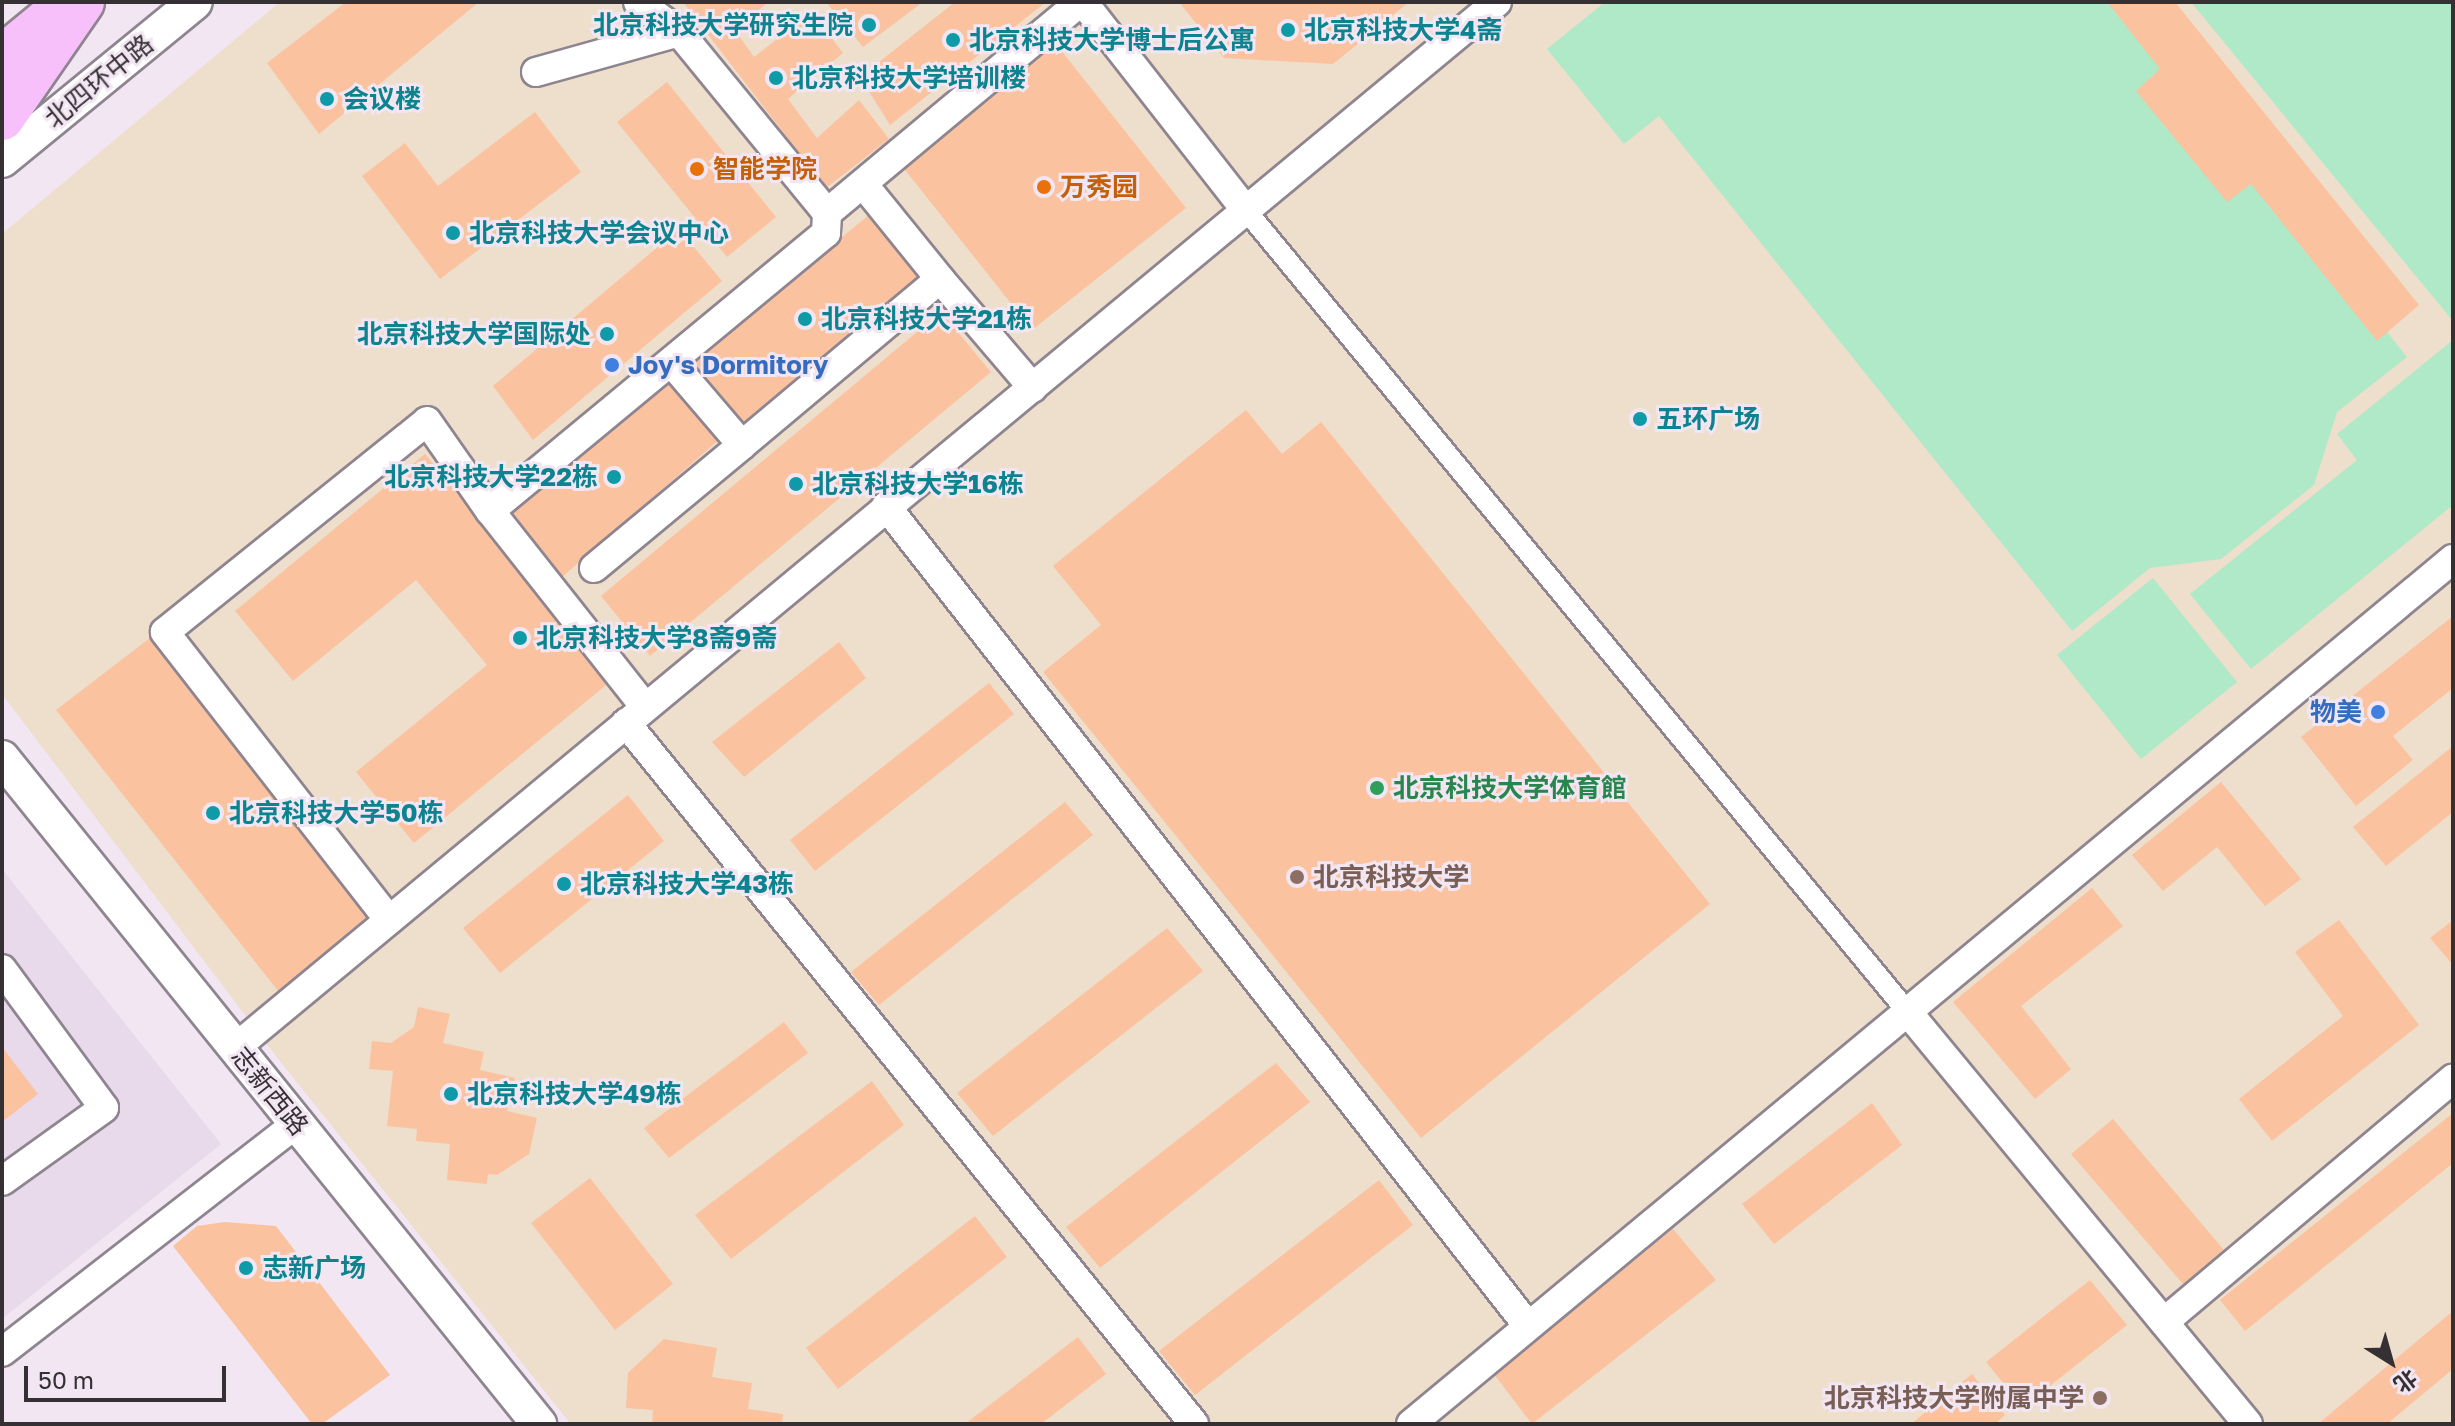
<!DOCTYPE html>
<html>
<head>
<meta charset="utf-8">
<style>
	body { margin:0 }
	#map { position:relative; width:2455px; height:1426px; overflow:hidden; background:#f1e6f2; font-family:"Golos Text","Noto Sans SC",sans-serif }
	div>[style] { position:absolute }
	[style*='--x'] { left:calc(var(--x)*1px); top:calc(var(--y)*1px); width:calc(var(--w)*1px); rotate:calc(var(--a)*1deg) }
	.built>* { inset:0; background:#e8d9eb }
	.education>* { inset:0; background:#eedecc }
	.green>* { inset:0; background:#afe9c7 }
	.building>* { inset:0; background:#fbc29f }
	.roads { filter:drop-shadow(2px 0 #8e8590) drop-shadow(-2px 0 #8e8590) drop-shadow(0 2px #8e8590) drop-shadow(0 -2px #8e8590) }
	.pedestrian>* { height:20px; margin:-10px; padding:0 10px; transform-origin:10px; border-radius:10px; background:#fff }
	.minor>* { height:28px; margin:-14px; padding:0 14px; transform-origin:14px; border-radius:14px; background:#fff }
	.tertiary>* { height:34px; margin:-17px; padding:0 17px; transform-origin:17px; border-radius:17px; background:#fff }
	.trunk>* { height:44px; margin:-22px; padding:0 22px; transform-origin:22px; border-radius:22px; background:#f8c0fb }
	.dots>* { width:22px; height:22px; translate:-50% -50%; box-sizing:border-box; border:4px solid #f1e6f2; border-radius:50% }
	span { translate:-50% -50%; white-space:nowrap; text-align:center; line-height:1.15; -webkit-text-stroke:6px #f1e6f2; paint-order:stroke }
	.culture-label { font-size:26px; color:#0d838f; font-weight:700 }
	.right { translate:-100% -50%; text-align:right }
	.left { translate:0 -50%; text-align:left }
	.street-label { font-size:26px; color:#343034 }
	.food-label { font-size:26px; color:#c56008; font-weight:700 }
	.shop-label { font-size:26px; color:#366cbe; font-weight:700 }
	.leisure-label { font-size:26px; color:#27864d; font-weight:700 }
	.education-label { font-size:26px; color:#785e54; font-weight:700 }
	.frame { position:absolute; inset:0; border:4px solid #343034; pointer-events:none }
	.north { position:absolute; left:2351px; top:1322px; width:80px; height:80px; -webkit-text-stroke:6px #f1e6f2; paint-order:stroke; rotate:143deg; font-size:22px; font-weight:700; line-height:32px; text-align:center; color:#343034 }
	.north::after { content:''; display:block; margin:auto; width:28px; height:36px; background:#343034; clip-path:polygon(50% 0,100% 100%,50% 72%,0 100%) }
	.scale { position:absolute; left:24px; top:1366px; width:202px; height:36px; box-sizing:border-box; border:4px solid #343034; border-top:0; padding-left:10px; font-size:24px; line-height:28px; white-space:nowrap; color:#343034; -webkit-text-stroke:6px #f1e6f2; paint-order:stroke }
</style>
</head>
<body>
<div id="map">
	<div class="built">
		<i style="clip-path:polygon(2px 869px,221px 1144px,2px 1319px)"></i>
	</div>
	<div class="education">
		<i style="clip-path:polygon(280px 2px,2453px 2px,2453px 1424px,571px 1424px,279px 1060px,2px 694px,2px 234px)"></i>
	</div>
	<div class="green">
		<i style="clip-path:polygon(1605px 2px,2123px 2px,2407px 357px,2337px 412px,2314px 485px,2221px 559px,2150px 568px,2072px 631px,1659px 116px,1624px 144px,1547px 49px)"></i>
		<i style="clip-path:polygon(2191px 2px,2453px 2px,2453px 321px,2373px 224px)"></i>
		<i style="clip-path:polygon(2453px 340px,2453px 505px,2251px 669px,2190px 594px,2357px 460px,2337px 434px)"></i>
		<i style="clip-path:polygon(2153px 578px,2237px 682px,2141px 759px,2057px 655px)"></i>
	</div>
	<div class="building">
		<i style="clip-path:polygon(346px 2px,479px 2px,319px 134px,267px 63px)"></i>
		<i style="clip-path:polygon(683px 2px,768px 2px,735px 30px,754px 57px,812px 12px,843px 53px,788px 99px,817px 138px,859px 100px,889px 139px,826px 188px)"></i>
		<i style="clip-path:polygon(826px 2px,923px 2px,863px 47px)"></i>
		<i style="clip-path:polygon(955px 2px,1046px 2px,890px 125px,860px 77px)"></i>
		<i style="clip-path:polygon(1179px 2px,1409px 2px,1333px 64px,1224px 58px)"></i>
		<i style="clip-path:polygon(2107px 2px,2175px 2px,2419px 305px,2377px 341px,2251px 184px,2227px 202px,2136px 91px,2160px 69px)"></i>
		<i style="clip-path:polygon(1056px 44px,1186px 208px,1032px 330px,902px 166px)"></i>
		<i style="clip-path:polygon(667px 82px,776px 217px,727px 257px,617px 122px)"></i>
		<i style="clip-path:polygon(535px 112px,581px 172px,440px 279px,362px 176px,405px 143px,438px 186px)"></i>
		<i style="clip-path:polygon(869px 215px,919px 276px,742px 426px,689px 362px)"></i>
		<i style="clip-path:polygon(679px 229px,722px 281px,533px 440px,493px 386px)"></i>
		<i style="clip-path:polygon(941px 312px,991px 372px,650px 656px,601px 596px)"></i>
		<i style="clip-path:polygon(669px 379px,721px 438px,561px 578px,505px 515px)"></i>
		<i style="clip-path:polygon(1246px 410px,1282px 454px,1321px 422px,1710px 904px,1421px 1138px,1043px 672px,1101px 625px,1053px 566px)"></i>
		<i style="clip-path:polygon(425px 454px,611px 681px,414px 843px,356px 772px,487px 665px,416px 580px,293px 681px,235px 611px)"></i>
		<i style="clip-path:polygon(2453px 616px,2453px 688px,2393px 736px,2413px 760px,2356px 806px,2301px 737px)"></i>
		<i style="clip-path:polygon(150px 638px,369px 916px,279px 992px,56px 710px)"></i>
		<i style="clip-path:polygon(839px 642px,866px 678px,744px 777px,712px 742px)"></i>
		<i style="clip-path:polygon(989px 683px,1014px 714px,815px 871px,790px 840px)"></i>
		<i style="clip-path:polygon(2453px 746px,2453px 812px,2386px 866px,2353px 827px)"></i>
		<i style="clip-path:polygon(2221px 782px,2301px 879px,2265px 906px,2217px 847px,2163px 891px,2132px 855px)"></i>
		<i style="clip-path:polygon(628px 795px,664px 841px,500px 973px,463px 928px)"></i>
		<i style="clip-path:polygon(1065px 802px,1093px 835px,879px 1005px,851px 972px)"></i>
		<i style="clip-path:polygon(2092px 888px,2123px 926px,2021px 1006px,2071px 1069px,2035px 1099px,1953px 1002px)"></i>
		<i style="clip-path:polygon(2339px 920px,2419px 1025px,2272px 1141px,2239px 1099px,2343px 1016px,2295px 952px)"></i>
		<i style="clip-path:polygon(2453px 920px,2453px 965px,2430px 938px)"></i>
		<i style="clip-path:polygon(1167px 928px,1203px 971px,993px 1136px,957px 1093px)"></i>
		<i style="clip-path:polygon(418px 1007px,450px 1014px,443px 1043px,484px 1052px,480px 1070px,515px 1078px,507px 1111px,537px 1118px,529px 1154px,497px 1175px,488px 1174px,487px 1184px,447px 1180px,450px 1144px,416px 1141px,417px 1129px,387px 1126px,393px 1071px,369px 1069px,372px 1041px,391px 1043px,414px 1027px)"></i>
		<i style="clip-path:polygon(784px 1022px,808px 1053px,669px 1158px,644px 1128px)"></i>
		<i style="clip-path:polygon(2px 1047px,38px 1094px,2px 1122px)"></i>
		<i style="clip-path:polygon(1276px 1063px,1310px 1102px,1100px 1268px,1066px 1227px)"></i>
		<i style="clip-path:polygon(872px 1081px,904px 1125px,731px 1259px,695px 1215px)"></i>
		<i style="clip-path:polygon(1872px 1103px,1902px 1145px,1774px 1244px,1742px 1204px)"></i>
		<i style="clip-path:polygon(2453px 1113px,2453px 1163px,2245px 1331px,2220px 1300px)"></i>
		<i style="clip-path:polygon(2113px 1119px,2229px 1256px,2189px 1291px,2071px 1154px)"></i>
		<i style="clip-path:polygon(590px 1178px,673px 1284px,615px 1330px,531px 1223px)"></i>
		<i style="clip-path:polygon(1379px 1180px,1413px 1225px,1195px 1395px,1159px 1351px)"></i>
		<i style="clip-path:polygon(975px 1216px,1007px 1257px,838px 1389px,806px 1348px)"></i>
		<i style="clip-path:polygon(225px 1222px,276px 1226px,390px 1375px,322px 1424px,312px 1424px,173px 1246px,197px 1226px)"></i>
		<i style="clip-path:polygon(1673px 1229px,1716px 1280px,1532px 1424px,1493px 1373px)"></i>
		<i style="clip-path:polygon(2090px 1280px,2127px 1325px,2023px 1407px,1986px 1362px)"></i>
		<i style="clip-path:polygon(2453px 1311px,2453px 1369px,2387px 1424px,2318px 1424px)"></i>
		<i style="clip-path:polygon(1078px 1337px,1106px 1374px,1041px 1424px,965px 1424px)"></i>
		<i style="clip-path:polygon(664px 1339px,717px 1348px,712px 1377px,752px 1383px,748px 1409px,783px 1414px,782px 1424px,652px 1424px,653px 1410px,626px 1408px,628px 1373px)"></i>
		<i style="clip-path:polygon(1972px 1374px,2005px 1415px,1995px 1424px,1911px 1424px)"></i>
	</div>
	<div class="roads">
		<div class="pedestrian">
			<i style="--x:1244;--y:208;--w:1040;--a:50.46"></i>
		</div>
		<div class="minor">
			<i style="--x:638;--y:2;--w:51;--a:36.2"></i>
			<i style="--x:1083;--y:2;--w:261;--a:52"></i>
			<i style="--x:536;--y:72;--w:148;--a:-15.6"></i>
			<i style="--x:679;--y:32;--w:234;--a:50.7"></i>
			<i style="--x:940;--y:279;--w:143;--a:49.5"></i>
			<i style="--x:742;--y:445;--w:258;--a:-40"></i>
			<i style="--x:940;--y:279;--w:122;--a:-129"></i>
			<i style="--x:886;--y:506;--w:1041;--a:51.94"></i>
			<i style="--x:594;--y:568;--w:192;--a:-39.7"></i>
			<i style="--x:742;--y:445;--w:109;--a:-130.5"></i>
			<i style="--x:645;--y:707;--w:250;--a:-128.3"></i>
			<i style="--x:490;--y:511;--w:436;--a:-39.6"></i>
			<i style="--x:826;--y:233;--w:20;--a:-87"></i>
			<i style="--x:827;--y:213;--w:329;--a:-39.8"></i>
			<i style="--x:626;--y:723;--w:902;--a:50.98"></i>
			<i style="--x:389;--y:920;--w:365;--a:-127.9"></i>
			<i style="--x:165;--y:632;--w:336;--a:-38.8"></i>
			<i style="--x:427;--y:421;--w:110;--a:55"></i>
			<i style="--x:2;--y:969;--w:172;--a:53.7"></i>
			<i style="--x:104;--y:1108;--w:125;--a:144.4"></i>
			<i style="--x:1906;--y:1010;--w:537;--a:50.44"></i>
			<i style="--x:235;--y:1048;--w:1639;--a:-39.65"></i>
			<i style="--x:2164;--y:1322;--w:378;--a:-40.1"></i>
			<i style="--x:2;--y:1352;--w:372;--a:-37.8"></i>
			<i style="--x:1411;--y:1424;--w:1354;--a:-39.7"></i>
		</div>
		<div class="tertiary">
			<i style="--x:2;--y:160;--w:249;--a:-39.3"></i>
			<i style="--x:2;--y:758;--w:856;--a:51.12"></i>
		</div>
		<div class="trunk">
			<i style="--x:2;--y:58;--w:74;--a:-39.5"></i>
			<i style="--x:2;--y:118;--w:141;--a:-55.4"></i>
		</div>
	</div>
	<div class="dots">
		<i style="left:869px;top:25px;background:#0f9aa8"></i>
		<i style="left:1288px;top:30px;background:#0f9aa8"></i>
		<i style="left:953px;top:40px;background:#0f9aa8"></i>
		<i style="left:776px;top:78px;background:#0f9aa8"></i>
		<i style="left:327px;top:99px;background:#0f9aa8"></i>
		<i style="left:697px;top:169px;background:#e8710a"></i>
		<i style="left:1044px;top:187px;background:#e8710a"></i>
		<i style="left:453px;top:233px;background:#0f9aa8"></i>
		<i style="left:805px;top:319px;background:#0f9aa8"></i>
		<i style="left:607px;top:334px;background:#0f9aa8"></i>
		<i style="left:612px;top:365px;background:#3f7fe0"></i>
		<i style="left:1640px;top:419px;background:#0f9aa8"></i>
		<i style="left:614px;top:477px;background:#0f9aa8"></i>
		<i style="left:796px;top:484px;background:#0f9aa8"></i>
		<i style="left:520px;top:638px;background:#0f9aa8"></i>
		<i style="left:2378px;top:712px;background:#3f7fe0"></i>
		<i style="left:1377px;top:788px;background:#2e9e5b"></i>
		<i style="left:213px;top:813px;background:#0f9aa8"></i>
		<i style="left:1297px;top:877px;background:#8d6e63"></i>
		<i style="left:564px;top:884px;background:#0f9aa8"></i>
		<i style="left:451px;top:1094px;background:#0f9aa8"></i>
		<i style="left:246px;top:1268px;background:#0f9aa8"></i>
		<i style="left:2100px;top:1398px;background:#8d6e63"></i>
	</div>
	<div class="culture-label">
		<span class="right" style="left:853px;top:25px">北京科技大学研究生院</span>
		<span class="left" style="left:1304px;top:30px">北京科技大学4斋</span>
		<span class="left" style="left:969px;top:40px">北京科技大学博士后公寓</span>
		<span class="left" style="left:792px;top:78px">北京科技大学培训楼</span>
		<span class="left" style="left:343px;top:99px">会议楼</span>
		<span class="left" style="left:469px;top:233px">北京科技大学会议中心</span>
		<span class="left" style="left:821px;top:319px">北京科技大学21栋</span>
		<span class="right" style="left:591px;top:334px">北京科技大学国际处</span>
		<span class="left" style="left:1656px;top:419px">五环广场</span>
		<span class="right" style="left:598px;top:477px">北京科技大学22栋</span>
		<span class="left" style="left:812px;top:484px">北京科技大学16栋</span>
		<span class="left" style="left:536px;top:638px">北京科技大学8斋9斋</span>
		<span class="left" style="left:229px;top:813px">北京科技大学50栋</span>
		<span class="left" style="left:580px;top:884px">北京科技大学43栋</span>
		<span class="left" style="left:467px;top:1094px">北京科技大学49栋</span>
		<span class="left" style="left:262px;top:1268px">志新广场</span>
	</div>
	<div class="street-label">
		<span style="left:99px;top:81px;rotate:-39deg">北四环中路</span>
		<span style="left:270px;top:1091px;rotate:51deg">志新西路</span>
	</div>
	<div class="food-label">
		<span class="left" style="left:713px;top:169px">智能学院</span>
		<span class="left" style="left:1060px;top:187px">万秀园</span>
	</div>
	<div class="shop-label">
		<span class="left" style="left:628px;top:365px">Joy's Dormitory</span>
		<span class="right" style="left:2362px;top:712px">物美</span>
	</div>
	<div class="leisure-label">
		<span class="left" style="left:1393px;top:788px">北京科技大学体育館</span>
	</div>
	<div class="education-label">
		<span class="left" style="left:1313px;top:877px">北京科技大学</span>
		<span class="right" style="left:2084px;top:1398px">北京科技大学附属中学</span>
	</div>
	<div class="frame"></div>
	<div class="north">北</div>
	<div class="scale">50 m</div>
</div>
</body>
</html>
